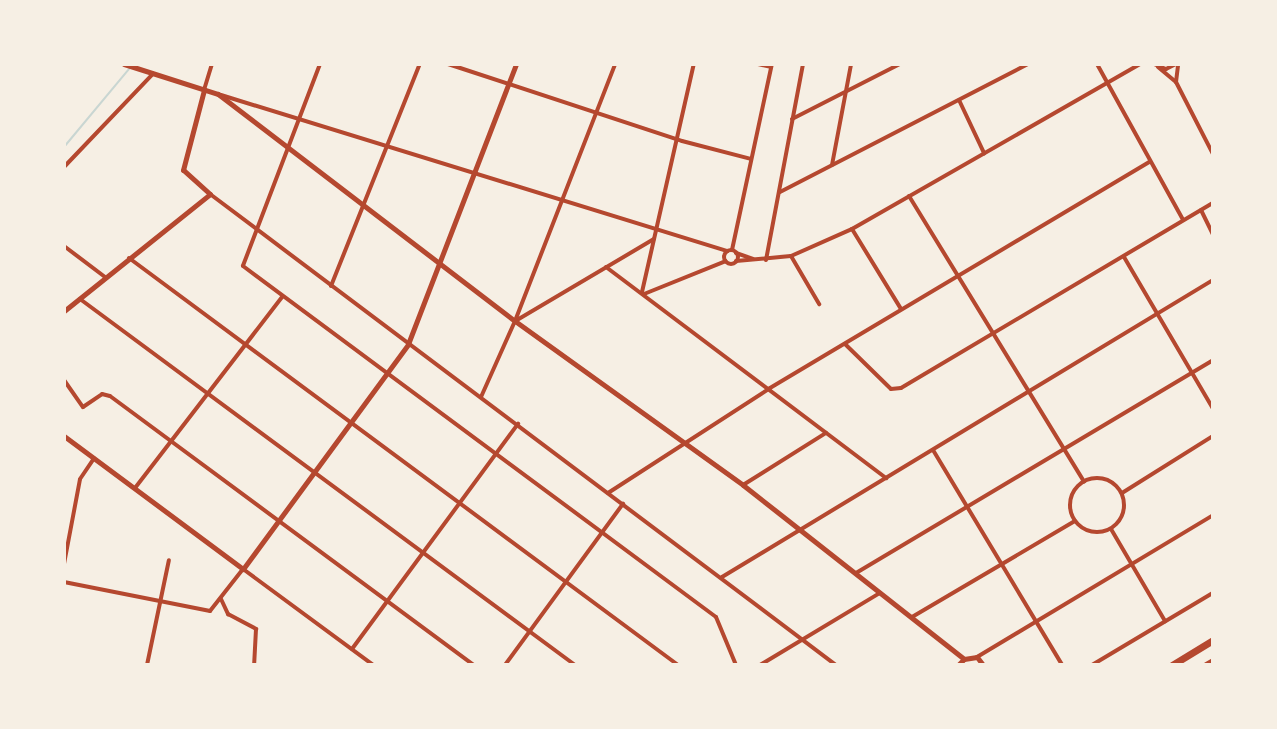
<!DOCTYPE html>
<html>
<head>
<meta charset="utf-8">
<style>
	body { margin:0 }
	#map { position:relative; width:1277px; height:729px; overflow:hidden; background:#f6efe4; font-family:"Work Sans",sans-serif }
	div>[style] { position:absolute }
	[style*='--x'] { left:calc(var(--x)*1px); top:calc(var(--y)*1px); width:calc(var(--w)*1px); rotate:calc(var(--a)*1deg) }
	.stream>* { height:2px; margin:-1px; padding:0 1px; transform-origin:1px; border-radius:1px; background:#c9d6d2 }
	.minor>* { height:4px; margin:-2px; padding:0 2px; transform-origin:2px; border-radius:2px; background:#b5482f }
	.minor>.ring { margin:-2px; padding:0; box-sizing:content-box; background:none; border:4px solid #b5482f; border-radius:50% }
	.tertiary>* { height:5px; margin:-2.5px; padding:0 2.5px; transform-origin:2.5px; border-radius:2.5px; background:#b5482f }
	.motorway>* { height:7px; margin:-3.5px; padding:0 3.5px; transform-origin:3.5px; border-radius:3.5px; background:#b5482f }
	span { translate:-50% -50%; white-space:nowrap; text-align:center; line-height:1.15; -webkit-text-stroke:6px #f6efe4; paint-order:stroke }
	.frame { position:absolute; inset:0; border:66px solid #f6efe4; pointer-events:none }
</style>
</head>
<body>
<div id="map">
	<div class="stream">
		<i style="--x:64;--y:147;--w:102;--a:-50.2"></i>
	</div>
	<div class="minor">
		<i style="--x:320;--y:64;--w:216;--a:110.9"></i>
		<i style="--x:243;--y:266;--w:589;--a:36.58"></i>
		<i style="--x:716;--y:617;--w:52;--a:67.4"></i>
		<i style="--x:448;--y:64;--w:246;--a:18.2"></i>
		<i style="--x:682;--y:141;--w:71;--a:14.6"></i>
		<i style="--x:758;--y:64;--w:13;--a:13"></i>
		<i style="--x:1097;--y:64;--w:178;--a:61.1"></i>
		<i style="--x:1154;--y:64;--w:13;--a:23"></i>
		<i style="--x:1166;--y:69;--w:11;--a:-27"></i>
		<i style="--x:1158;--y:67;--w:23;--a:40"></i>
		<i style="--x:1176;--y:82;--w:81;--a:62.8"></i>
		<i style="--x:1176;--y:82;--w:17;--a:-83"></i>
		<i style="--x:204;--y:90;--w:27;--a:-73"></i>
		<i style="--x:221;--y:95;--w:530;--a:17.13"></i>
		<i style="--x:959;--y:100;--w:59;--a:64.7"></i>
		<i style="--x:792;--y:119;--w:121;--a:-27"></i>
		<i style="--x:832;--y:165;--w:103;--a:-79.3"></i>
		<i style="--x:64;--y:167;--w:129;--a:-46.3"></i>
		<i style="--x:780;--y:192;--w:279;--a:-27.3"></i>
		<i style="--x:210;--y:194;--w:783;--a:36.96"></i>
		<i style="--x:909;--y:196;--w:335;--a:58.5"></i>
		<i style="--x:1201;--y:210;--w:28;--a:64"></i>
		<i style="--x:852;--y:229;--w:94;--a:58.5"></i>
		<i style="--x:64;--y:246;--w:51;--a:37.1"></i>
		<i style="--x:732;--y:250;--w:190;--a:-77.9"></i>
		<i class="ring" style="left:724px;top:250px;width:10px;height:10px"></i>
		<i style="--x:736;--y:253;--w:18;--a:19"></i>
		<i style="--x:791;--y:256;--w:56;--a:59.7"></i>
		<i style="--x:1124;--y:257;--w:176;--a:59.6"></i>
		<i style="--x:129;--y:258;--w:683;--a:36.55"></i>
		<i style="--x:766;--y:260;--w:199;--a:-79.3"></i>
		<i style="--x:736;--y:261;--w:55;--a:-5.2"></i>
		<i style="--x:791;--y:256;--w:67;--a:-23.9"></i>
		<i style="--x:852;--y:229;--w:332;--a:-29.8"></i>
		<i style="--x:606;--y:267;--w:351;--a:37"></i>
		<i style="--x:331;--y:286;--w:239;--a:-68.2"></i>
		<i style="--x:642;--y:292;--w:234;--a:-77.2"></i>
		<i style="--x:644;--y:294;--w:88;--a:-21.9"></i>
		<i style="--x:80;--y:299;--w:616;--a:36.48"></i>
		<i style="--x:517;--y:320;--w:159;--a:-30.6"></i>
		<i style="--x:845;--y:344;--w:64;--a:44.4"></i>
		<i style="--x:891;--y:389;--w:10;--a:-6"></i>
		<i style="--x:901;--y:388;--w:363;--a:-30.7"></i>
		<i style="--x:64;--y:380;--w:33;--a:55"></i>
		<i style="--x:83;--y:407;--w:23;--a:-34"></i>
		<i style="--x:102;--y:394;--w:8;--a:14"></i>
		<i style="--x:110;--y:396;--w:453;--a:36.5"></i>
		<i style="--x:481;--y:397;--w:83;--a:-65.9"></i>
		<i style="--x:515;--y:321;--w:276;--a:-68.7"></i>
		<i style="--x:933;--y:450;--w:251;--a:59"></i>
		<i class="ring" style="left:1070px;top:478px;width:50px;height:50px"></i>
		<i style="--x:743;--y:485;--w:98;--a:-32.1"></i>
		<i style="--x:135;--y:488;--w:241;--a:-52.4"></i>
		<i style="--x:608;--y:493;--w:193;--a:-32.9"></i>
		<i style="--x:770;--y:388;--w:441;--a:-30.8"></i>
		<i style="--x:1122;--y:493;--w:107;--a:-32.1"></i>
		<i style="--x:1111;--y:529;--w:107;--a:59.6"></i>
		<i style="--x:64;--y:564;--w:86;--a:-79.3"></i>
		<i style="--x:80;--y:479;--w:25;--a:-56"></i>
		<i style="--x:856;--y:573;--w:416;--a:-30.8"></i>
		<i style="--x:722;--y:577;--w:574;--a:-31.17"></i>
		<i style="--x:64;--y:582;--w:149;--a:11.2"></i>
		<i style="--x:210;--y:611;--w:53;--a:-51.8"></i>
		<i style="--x:243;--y:569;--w:162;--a:36.4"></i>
		<i style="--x:221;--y:599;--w:17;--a:65"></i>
		<i style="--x:228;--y:614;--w:32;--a:28"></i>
		<i style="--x:256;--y:629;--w:36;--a:93"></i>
		<i style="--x:912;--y:617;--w:189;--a:-30.5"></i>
		<i style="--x:352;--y:649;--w:280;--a:-53.6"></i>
		<i style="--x:977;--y:657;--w:275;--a:-31"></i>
		<i style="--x:147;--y:665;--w:107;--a:-78.2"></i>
		<i style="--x:505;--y:665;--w:200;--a:-53.8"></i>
		<i style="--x:760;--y:665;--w:140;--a:-31"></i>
		<i style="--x:1092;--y:665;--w:141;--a:-30.8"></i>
	</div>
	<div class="tertiary">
		<i style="--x:124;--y:64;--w:99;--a:17.7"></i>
		<i style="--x:218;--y:94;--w:374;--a:37.4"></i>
		<i style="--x:515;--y:321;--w:281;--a:35.7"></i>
		<i style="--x:743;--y:485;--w:281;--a:38.2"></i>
		<i style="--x:64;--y:311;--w:187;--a:-38.7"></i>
		<i style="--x:210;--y:194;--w:36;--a:-138"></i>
		<i style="--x:183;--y:170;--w:83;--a:-75.3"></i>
		<i style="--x:64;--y:436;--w:223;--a:36.6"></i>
		<i style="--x:243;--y:569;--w:279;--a:-53.7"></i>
		<i style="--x:408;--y:344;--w:300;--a:-68.9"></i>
		<i style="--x:958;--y:665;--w:8;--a:-45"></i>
		<i style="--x:964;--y:659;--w:13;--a:-9"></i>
		<i style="--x:977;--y:657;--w:10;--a:53"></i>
	</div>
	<div class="motorway">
		<i style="--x:1172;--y:665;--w:48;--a:-31.4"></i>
		<i style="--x:1206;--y:665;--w:8;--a:-30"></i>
	</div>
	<div class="frame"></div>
</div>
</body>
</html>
